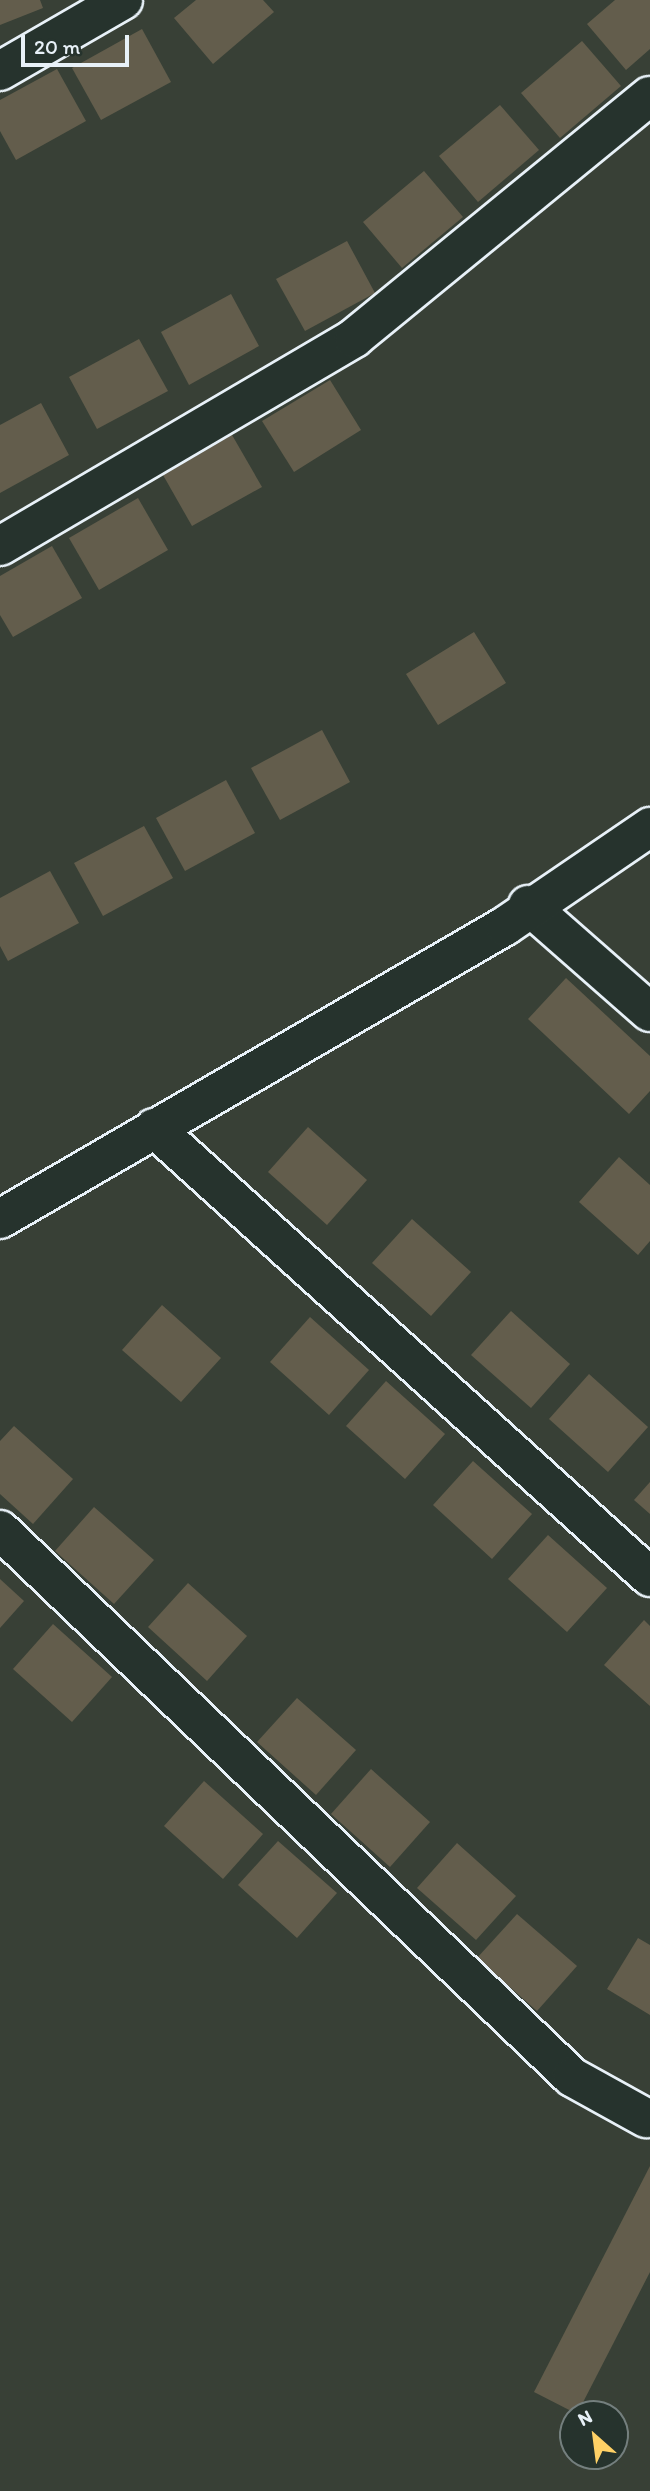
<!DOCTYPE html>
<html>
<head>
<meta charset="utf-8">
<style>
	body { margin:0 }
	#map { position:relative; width:650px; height:2491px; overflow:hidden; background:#384036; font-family:Itim,sans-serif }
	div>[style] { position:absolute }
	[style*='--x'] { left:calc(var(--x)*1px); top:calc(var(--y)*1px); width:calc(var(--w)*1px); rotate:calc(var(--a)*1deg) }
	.building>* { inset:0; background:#635d4c }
	.roads { filter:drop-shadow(2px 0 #e8f1f8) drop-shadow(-2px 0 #e8f1f8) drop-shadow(0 2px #e8f1f8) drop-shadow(0 -2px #e8f1f8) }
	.street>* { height:38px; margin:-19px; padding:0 19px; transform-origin:19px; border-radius:19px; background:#26332d }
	span { translate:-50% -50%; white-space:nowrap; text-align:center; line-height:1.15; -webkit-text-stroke:6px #26332d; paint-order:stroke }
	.north { position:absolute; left:559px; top:2400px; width:70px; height:70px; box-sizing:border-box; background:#26332d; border:2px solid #747f7e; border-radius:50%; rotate:332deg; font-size:19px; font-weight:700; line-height:28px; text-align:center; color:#e8f1f8 }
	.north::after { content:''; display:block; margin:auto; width:24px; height:32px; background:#ffd166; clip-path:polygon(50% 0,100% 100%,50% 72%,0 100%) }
	.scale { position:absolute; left:21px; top:35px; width:108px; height:32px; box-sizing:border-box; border:4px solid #e8f1f8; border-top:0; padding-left:9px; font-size:21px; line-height:24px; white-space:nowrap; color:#e8f1f8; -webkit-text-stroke:5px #26332d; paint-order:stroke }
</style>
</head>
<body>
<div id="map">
	<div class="building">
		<i style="clip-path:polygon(0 0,40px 0,43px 8px,0 25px)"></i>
		<i style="clip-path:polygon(196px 0,263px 0,274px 12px,213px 64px,174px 18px)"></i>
		<i style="clip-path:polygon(615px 0,650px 0,650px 49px,626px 70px,587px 24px)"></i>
		<i style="clip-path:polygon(142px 29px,171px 82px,101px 120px,72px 68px)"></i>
		<i style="clip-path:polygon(582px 41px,621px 86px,560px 138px,521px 93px)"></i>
		<i style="clip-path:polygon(57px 69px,86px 121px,16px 160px,0 131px,0 100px)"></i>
		<i style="clip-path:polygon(500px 105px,539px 150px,478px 202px,439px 156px)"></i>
		<i style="clip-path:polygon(424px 171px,463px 217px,402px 268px,363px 222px)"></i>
		<i style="clip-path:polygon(347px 241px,375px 293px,305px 331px,276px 279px)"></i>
		<i style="clip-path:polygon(231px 294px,259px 346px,189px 385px,161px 332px)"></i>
		<i style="clip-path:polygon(139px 339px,168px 391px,97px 429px,69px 377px)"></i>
		<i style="clip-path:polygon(330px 380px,361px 430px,294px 472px,262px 421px)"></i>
		<i style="clip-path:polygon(41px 403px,69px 455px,0 493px,0 425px)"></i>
		<i style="clip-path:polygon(232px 435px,262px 487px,192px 526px,163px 475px)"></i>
		<i style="clip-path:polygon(138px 498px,168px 550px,99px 590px,69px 538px)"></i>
		<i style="clip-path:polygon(52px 546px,82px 598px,13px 637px,0 615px,0 576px)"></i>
		<i style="clip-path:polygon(474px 632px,506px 683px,438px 725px,406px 674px)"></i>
		<i style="clip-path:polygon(322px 730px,350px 782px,280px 820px,251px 768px)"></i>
		<i style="clip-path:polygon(226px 780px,255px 833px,185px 871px,156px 818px)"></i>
		<i style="clip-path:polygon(144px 826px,173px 878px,103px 916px,74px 863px)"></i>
		<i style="clip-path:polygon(50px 871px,79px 923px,8px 961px,0 946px,0 898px)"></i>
		<i style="clip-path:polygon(566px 978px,650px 1056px,650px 1091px,629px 1114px,528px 1019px)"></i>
		<i style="clip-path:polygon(308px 1127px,367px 1180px,327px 1225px,268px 1172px)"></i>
		<i style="clip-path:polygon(619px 1157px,650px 1185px,650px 1241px,638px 1255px,579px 1202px)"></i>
		<i style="clip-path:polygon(412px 1219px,471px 1272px,431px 1316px,372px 1263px)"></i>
		<i style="clip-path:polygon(162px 1305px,221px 1358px,181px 1402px,122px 1350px)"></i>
		<i style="clip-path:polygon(511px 1311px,570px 1364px,531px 1408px,471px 1355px)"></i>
		<i style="clip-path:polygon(310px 1317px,369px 1370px,329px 1415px,270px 1362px)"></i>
		<i style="clip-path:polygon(589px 1374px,648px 1427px,608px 1472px,549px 1419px)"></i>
		<i style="clip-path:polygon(386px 1381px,445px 1434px,405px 1479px,346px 1426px)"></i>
		<i style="clip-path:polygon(14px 1426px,73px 1479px,33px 1524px,0 1494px,0 1441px)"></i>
		<i style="clip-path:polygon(473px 1461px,532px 1514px,492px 1559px,433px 1505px)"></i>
		<i style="clip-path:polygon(650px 1482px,650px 1514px,634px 1500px)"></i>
		<i style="clip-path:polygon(94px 1507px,154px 1560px,114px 1604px,55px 1551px)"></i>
		<i style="clip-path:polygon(548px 1535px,607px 1588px,567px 1632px,508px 1579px)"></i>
		<i style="clip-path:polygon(0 1579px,24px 1601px,0 1628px)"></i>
		<i style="clip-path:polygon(188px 1583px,247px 1636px,207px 1681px,148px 1627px)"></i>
		<i style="clip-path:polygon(644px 1620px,650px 1626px,650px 1706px,604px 1665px)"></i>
		<i style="clip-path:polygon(53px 1624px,112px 1677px,72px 1722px,13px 1669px)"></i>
		<i style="clip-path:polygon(297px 1698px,356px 1750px,316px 1795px,257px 1742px)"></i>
		<i style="clip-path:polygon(371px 1769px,430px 1822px,390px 1867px,331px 1814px)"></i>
		<i style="clip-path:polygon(204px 1781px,263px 1834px,223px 1879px,164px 1826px)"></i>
		<i style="clip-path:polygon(278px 1841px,337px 1893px,297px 1938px,238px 1885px)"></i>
		<i style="clip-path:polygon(457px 1843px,516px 1896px,476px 1940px,417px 1888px)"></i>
		<i style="clip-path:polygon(517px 1914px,577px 1966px,537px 2011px,477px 1958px)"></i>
		<i style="clip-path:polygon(638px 1938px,650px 1945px,650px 2015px,607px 1989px)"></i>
		<i style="clip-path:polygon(650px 2166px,650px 2272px,577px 2414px,534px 2392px)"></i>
	</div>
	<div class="roads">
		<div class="street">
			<i style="--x:0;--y:71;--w:142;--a:-30"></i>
			<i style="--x:0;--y:546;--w:411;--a:-30.4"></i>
			<i style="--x:354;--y:338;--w:382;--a:-39.3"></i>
			<i style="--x:528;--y:905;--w:162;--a:41.3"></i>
			<i style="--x:154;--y:1128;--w:669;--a:42.15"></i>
			<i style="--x:0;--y:1219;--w:584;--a:-30.12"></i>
			<i style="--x:505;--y:926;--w:176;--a:-34.3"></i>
			<i style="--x:0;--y:1530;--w:791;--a:43.72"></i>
			<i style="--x:572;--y:2077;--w:85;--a:29"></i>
		</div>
	</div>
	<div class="north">N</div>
	<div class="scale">20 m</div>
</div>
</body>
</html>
